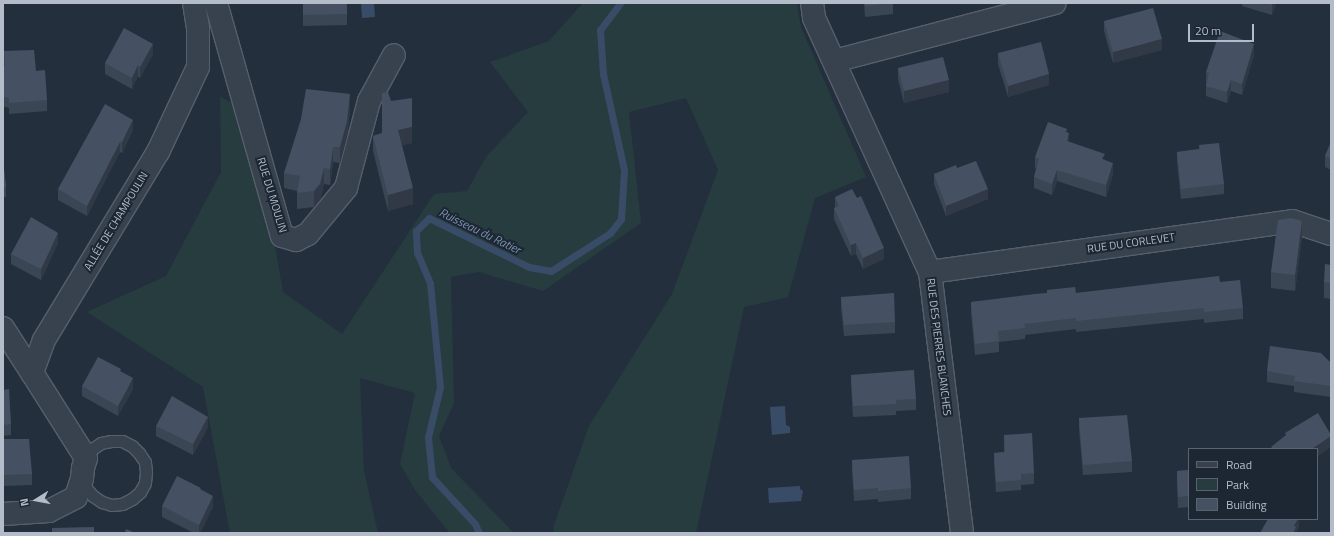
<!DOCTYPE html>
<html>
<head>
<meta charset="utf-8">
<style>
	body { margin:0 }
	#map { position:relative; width:1334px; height:536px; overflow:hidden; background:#242f3e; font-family:"Titillium Web",sans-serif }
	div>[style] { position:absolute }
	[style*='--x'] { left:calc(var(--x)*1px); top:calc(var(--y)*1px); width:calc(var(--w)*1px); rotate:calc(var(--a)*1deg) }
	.green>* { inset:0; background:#263c3f }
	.water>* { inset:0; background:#394c67 }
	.stream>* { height:7px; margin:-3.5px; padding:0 3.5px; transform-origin:3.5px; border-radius:3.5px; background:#394c67 }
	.roads { filter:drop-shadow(1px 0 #565f6c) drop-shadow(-1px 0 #565f6c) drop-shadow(0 1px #565f6c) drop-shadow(0 -1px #565f6c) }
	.lane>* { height:11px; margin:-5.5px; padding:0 5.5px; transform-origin:5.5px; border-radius:5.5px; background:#38414e }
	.street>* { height:22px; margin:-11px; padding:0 11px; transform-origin:11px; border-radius:11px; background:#38414e }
	.wall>* { inset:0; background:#3b4654 }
	.shaded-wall>* { inset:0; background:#303945 }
	.building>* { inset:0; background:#455162 }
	span { translate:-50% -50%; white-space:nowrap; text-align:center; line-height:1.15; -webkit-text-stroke:4px #1d2633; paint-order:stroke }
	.street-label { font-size:11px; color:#b4bcc9 }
	.water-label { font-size:12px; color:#7c92b1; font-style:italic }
	.frame { position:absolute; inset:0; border:4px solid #b4bcc9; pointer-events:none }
	.legend { position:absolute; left:1188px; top:448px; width:130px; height:72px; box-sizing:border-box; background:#1d2633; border:1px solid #59626f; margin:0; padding:5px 7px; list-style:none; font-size:12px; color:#b4bcc9 }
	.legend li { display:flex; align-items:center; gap:8px; height:20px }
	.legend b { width:20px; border:1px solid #59626f }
	.north { position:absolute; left:16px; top:480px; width:40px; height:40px; -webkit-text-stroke:3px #1d2633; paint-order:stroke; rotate:259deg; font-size:11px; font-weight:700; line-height:16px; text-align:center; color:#b4bcc9 }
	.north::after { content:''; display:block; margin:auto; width:14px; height:18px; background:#b4bcc9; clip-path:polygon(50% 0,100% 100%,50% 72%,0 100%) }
	.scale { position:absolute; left:1188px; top:24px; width:66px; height:18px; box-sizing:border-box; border:2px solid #b4bcc9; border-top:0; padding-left:5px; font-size:12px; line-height:14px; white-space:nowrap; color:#b4bcc9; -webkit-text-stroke:3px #1d2633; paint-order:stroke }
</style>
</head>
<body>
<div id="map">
	<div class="green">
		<i style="clip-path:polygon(583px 3px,797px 3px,801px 27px,866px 177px,815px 198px,788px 297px,744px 307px,696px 533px,554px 533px,553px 528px,589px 426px,672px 294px,718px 170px,686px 98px,629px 112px,641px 223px,543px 291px,479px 272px,451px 277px,454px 403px,439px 436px,451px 468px,514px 533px,450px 533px,415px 490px,400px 464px,415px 393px,360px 378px,364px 471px,378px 533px,230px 533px,203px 387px,87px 312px,166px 276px,221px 172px,220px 97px,258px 115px,262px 170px,283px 292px,342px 334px,434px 194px,467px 191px,486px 157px,528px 112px,490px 62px,549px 41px)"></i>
	</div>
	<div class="water">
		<i style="clip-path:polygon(361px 3px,374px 3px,375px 17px,362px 18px)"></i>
		<i style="clip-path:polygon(785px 406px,786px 425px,790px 427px,790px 433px,772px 435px,770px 407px)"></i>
		<i style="clip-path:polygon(800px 486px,800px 489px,803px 491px,801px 501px,769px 503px,768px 488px)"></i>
	</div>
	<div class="stream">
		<i style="--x:479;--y:533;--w:10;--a:-114"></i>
		<i style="--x:475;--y:524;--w:64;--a:-132.5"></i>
		<i style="--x:432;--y:477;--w:40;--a:-95.7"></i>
		<i style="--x:428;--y:437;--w:51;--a:-76.5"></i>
		<i style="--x:440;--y:387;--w:104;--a:-95.5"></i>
		<i style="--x:430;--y:283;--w:33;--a:-113"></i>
		<i style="--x:417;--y:253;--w:22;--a:-93"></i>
		<i style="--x:416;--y:231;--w:18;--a:-45"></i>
		<i style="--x:429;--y:218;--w:111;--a:26.1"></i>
		<i style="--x:529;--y:267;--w:22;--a:10"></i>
		<i style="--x:551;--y:271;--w:70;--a:-32.8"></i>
		<i style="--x:610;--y:233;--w:18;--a:-52"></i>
		<i style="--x:621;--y:219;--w:49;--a:-86.5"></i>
		<i style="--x:624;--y:170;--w:98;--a:-102.3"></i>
		<i style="--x:603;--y:74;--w:44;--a:-93.9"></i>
		<i style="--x:600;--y:30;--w:34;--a:-53"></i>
	</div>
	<div class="roads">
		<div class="lane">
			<i style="--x:83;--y:479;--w:9;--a:72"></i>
			<i style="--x:86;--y:488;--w:11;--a:49"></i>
			<i style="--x:93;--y:496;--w:11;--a:34"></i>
			<i style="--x:102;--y:502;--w:10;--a:17"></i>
			<i style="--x:112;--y:505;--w:10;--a:-6"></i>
			<i style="--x:122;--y:504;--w:11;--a:-27"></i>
			<i style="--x:132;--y:499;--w:11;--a:-41"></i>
			<i style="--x:140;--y:492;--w:10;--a:-61"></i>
			<i style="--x:145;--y:483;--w:11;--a:-85"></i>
			<i style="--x:146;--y:472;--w:10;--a:-96"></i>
			<i style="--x:145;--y:462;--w:11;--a:-124"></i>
			<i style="--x:139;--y:453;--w:10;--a:-135"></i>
			<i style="--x:132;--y:446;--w:11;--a:-153"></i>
			<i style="--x:122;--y:441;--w:11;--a:180"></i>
			<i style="--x:111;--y:441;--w:10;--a:169"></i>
			<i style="--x:101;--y:443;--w:11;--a:146"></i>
			<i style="--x:92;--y:449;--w:11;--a:124"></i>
		</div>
		<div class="street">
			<i style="--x:216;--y:3;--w:242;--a:74.2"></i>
			<i style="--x:282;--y:236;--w:15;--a:16"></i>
			<i style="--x:296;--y:240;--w:13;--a:-27"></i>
			<i style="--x:308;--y:234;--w:60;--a:-50.4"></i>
			<i style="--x:346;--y:188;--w:90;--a:-75.2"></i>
			<i style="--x:369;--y:101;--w:52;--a:-61.5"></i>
			<i style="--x:812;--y:3;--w:15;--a:82"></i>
			<i style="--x:814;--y:18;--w:279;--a:65.5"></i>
			<i style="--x:930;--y:272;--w:263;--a:83"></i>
			<i style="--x:834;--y:61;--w:228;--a:-14.7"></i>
			<i style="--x:930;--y:272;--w:366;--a:-8"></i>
			<i style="--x:1292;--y:221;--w:41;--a:18.4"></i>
			<i style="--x:3;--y:328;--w:54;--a:57.2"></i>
			<i style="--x:3;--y:514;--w:46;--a:-3.7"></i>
			<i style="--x:49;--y:511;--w:30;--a:-27"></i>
			<i style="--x:76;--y:497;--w:20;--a:-72"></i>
			<i style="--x:82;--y:478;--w:10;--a:-84"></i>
			<i style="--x:83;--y:468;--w:10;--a:-73"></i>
			<i style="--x:86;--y:458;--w:101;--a:-122.4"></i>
			<i style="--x:32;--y:373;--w:35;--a:-70"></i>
			<i style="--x:44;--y:340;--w:220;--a:-58.8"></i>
			<i style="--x:158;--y:152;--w:94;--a:-64.8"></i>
			<i style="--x:198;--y:67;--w:39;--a:-90"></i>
			<i style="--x:198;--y:28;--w:25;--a:-99"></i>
		</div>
	</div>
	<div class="wall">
		<i style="clip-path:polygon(303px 3px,347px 3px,347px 25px,303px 26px)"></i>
		<i style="clip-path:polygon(864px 3px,893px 3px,893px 14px,865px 17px)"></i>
		<i style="clip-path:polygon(1242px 3px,1276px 3px,1272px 15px,1242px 6px)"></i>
		<i style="clip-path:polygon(1104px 21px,1162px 50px,1113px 63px,1104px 31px)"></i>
		<i style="clip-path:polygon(4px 51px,36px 71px,47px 100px,47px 111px,9px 114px,9px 108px,6px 107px,3px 107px,3px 66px,4px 66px)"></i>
		<i style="clip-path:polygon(998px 53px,1049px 85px,1008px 97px,998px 64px)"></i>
		<i style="clip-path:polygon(153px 54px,140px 78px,138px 76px,132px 89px,105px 74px,105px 63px)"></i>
		<i style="clip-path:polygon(1254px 55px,1242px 95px,1231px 91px,1227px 103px,1206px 96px,1206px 72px)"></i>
		<i style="clip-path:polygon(898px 68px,949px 92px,904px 103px,898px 79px)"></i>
		<i style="clip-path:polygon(391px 101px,412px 143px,402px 145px,413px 204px,388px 211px,373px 151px,373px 136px,382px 133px)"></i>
		<i style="clip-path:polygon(350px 110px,347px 137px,340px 163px,333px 162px,330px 185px,324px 184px,320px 200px,314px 207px,297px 209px,297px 191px,284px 188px,284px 173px)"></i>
		<i style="clip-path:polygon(133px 130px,122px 153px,120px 152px,87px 216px,58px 200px,58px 189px)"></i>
		<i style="clip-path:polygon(1067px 133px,1069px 142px,1105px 160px,1113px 174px,1106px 197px,1057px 181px,1052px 195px,1034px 188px,1034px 177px,1036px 169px,1035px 168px,1035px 157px)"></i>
		<i style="clip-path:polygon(1331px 142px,1331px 170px,1325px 167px,1325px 156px)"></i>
		<i style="clip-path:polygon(1199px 145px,1224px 184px,1224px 194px,1181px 199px,1177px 162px,1177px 152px,1199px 149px)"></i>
		<i style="clip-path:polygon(3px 160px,6px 187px,6px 197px,3px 197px)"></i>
		<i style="clip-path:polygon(957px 168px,988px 199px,946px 216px,934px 184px,934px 174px)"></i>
		<i style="clip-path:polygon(835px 197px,884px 259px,863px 269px,856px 254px,851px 256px,834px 219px,834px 208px,835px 208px)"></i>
		<i style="clip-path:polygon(1302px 237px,1295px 291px,1271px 288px,1271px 272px)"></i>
		<i style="clip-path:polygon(58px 243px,41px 280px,11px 264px,11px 254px)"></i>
		<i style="clip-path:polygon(1331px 265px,1331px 299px,1324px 298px,1324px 282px)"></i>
		<i style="clip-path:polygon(1220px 282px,1243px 308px,1243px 319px,1204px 323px,1204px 319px,1076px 332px,1076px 329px,1025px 335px,1025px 339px,999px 342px,999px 352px,975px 355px,971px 313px,971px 302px,1076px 293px)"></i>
		<i style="clip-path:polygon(841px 297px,895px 322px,895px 333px,844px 336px,841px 308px)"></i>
		<i style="clip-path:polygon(1331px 363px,1331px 397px,1294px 392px,1294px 386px,1267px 382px,1267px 371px)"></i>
		<i style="clip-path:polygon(121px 372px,133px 389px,118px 416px,82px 396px,82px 386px)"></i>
		<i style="clip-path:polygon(851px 375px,916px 399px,916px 410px,896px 411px,896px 415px,853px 417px,851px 385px)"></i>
		<i style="clip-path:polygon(3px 390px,11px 424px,11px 435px,3px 436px)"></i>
		<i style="clip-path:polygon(1079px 418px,1132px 461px,1132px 472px,1083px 475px,1079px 429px)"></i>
		<i style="clip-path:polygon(156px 426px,208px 427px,193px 455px,156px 436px)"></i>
		<i style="clip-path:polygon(1004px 435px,1034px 473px,1034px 484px,1021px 485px,1021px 490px,996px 492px,994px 463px,994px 453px,1004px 452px)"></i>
		<i style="clip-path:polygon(3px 439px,32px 474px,32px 485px,3px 486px)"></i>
		<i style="clip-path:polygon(852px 460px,911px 488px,911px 499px,878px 502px,878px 499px,854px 501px,852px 471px)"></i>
		<i style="clip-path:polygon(1189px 470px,1189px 507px,1178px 508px,1177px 481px,1177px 471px)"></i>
		<i style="clip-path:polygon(201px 490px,213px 507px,200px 533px,194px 533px,162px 517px,162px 506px)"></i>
	</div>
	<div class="shaded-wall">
		<i style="clip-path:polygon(1272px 3px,1276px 3px,1272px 15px)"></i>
		<i style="clip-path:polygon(1162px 39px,1162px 50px,1113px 63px,1113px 52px)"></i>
		<i style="clip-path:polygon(153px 44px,153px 54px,140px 78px,140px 67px)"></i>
		<i style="clip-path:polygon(1254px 44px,1254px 55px,1242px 95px,1242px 84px)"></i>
		<i style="clip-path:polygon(138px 65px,138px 76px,132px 89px,132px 78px)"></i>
		<i style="clip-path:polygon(1049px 74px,1049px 85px,1008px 97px,1008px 86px)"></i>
		<i style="clip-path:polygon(949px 80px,949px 92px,904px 103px,904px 91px)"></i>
		<i style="clip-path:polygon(1231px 80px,1231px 91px,1227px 103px,1227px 92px)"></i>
		<i style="clip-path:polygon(350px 94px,350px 110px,347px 137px,340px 163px,340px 147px)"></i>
		<i style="clip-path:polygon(133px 120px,133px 130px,122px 153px,122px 142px)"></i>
		<i style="clip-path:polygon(412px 127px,412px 143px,398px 146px,398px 130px)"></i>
		<i style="clip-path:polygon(1069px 133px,1069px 145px,1067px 141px)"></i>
		<i style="clip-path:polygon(120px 142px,120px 152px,87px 216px,87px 206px)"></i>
		<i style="clip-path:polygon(333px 147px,333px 162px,330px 185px,330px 169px)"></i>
		<i style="clip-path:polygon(1113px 163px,1113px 174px,1106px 197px,1106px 185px)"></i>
		<i style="clip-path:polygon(324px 168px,324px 184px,320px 200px,314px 207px,314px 191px)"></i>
		<i style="clip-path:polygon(1057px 170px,1057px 181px,1052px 195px,1052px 184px)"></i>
		<i style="clip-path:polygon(413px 188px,413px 204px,388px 211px,388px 195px)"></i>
		<i style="clip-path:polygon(988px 189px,988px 199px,946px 216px,946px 206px)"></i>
		<i style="clip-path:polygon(1302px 221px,1302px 237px,1295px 291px,1295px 275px)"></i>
		<i style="clip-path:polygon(58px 233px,58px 243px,41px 280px,41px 269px)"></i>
		<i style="clip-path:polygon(856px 243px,856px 254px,851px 256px,851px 245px)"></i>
		<i style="clip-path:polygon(884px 248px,884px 259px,863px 269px,863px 258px)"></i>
		<i style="clip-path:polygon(133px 378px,133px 389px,118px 416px,118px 406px)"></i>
		<i style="clip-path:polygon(208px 417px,208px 427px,193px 455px,193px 444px)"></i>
		<i style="clip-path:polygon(1331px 436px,1331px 447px,1317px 457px,1317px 449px,1312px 449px)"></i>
		<i style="clip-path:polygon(213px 496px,213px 507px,200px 533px,199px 533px,199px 525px)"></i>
		<i style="clip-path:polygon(1298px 519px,1299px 519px,1299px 528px,1296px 533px,1293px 533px,1294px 526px)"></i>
	</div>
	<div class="building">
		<i style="clip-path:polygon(303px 3px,347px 3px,347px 14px,303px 15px)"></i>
		<i style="clip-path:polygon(865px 3px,893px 3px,865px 6px)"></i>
		<i style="clip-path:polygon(1266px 3px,1272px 3px,1272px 5px)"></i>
		<i style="clip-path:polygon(1153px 8px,1162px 39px,1113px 52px,1104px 21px)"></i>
		<i style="clip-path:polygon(124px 28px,153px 44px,140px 67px,138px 65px,132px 78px,105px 63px)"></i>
		<i style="clip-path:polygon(1220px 31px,1254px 44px,1242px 84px,1231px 80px,1227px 92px,1206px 86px,1209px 73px,1206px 72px)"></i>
		<i style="clip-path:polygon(1041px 42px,1049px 74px,1008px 86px,998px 53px)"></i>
		<i style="clip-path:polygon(34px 50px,36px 71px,45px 70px,47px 100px,9px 103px,9px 98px,6px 97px,3px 97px,3px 66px,5px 66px,4px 51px)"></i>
		<i style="clip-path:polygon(943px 57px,949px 80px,904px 91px,898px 68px)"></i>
		<i style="clip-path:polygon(306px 89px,350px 94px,347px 121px,340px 147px,333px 147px,330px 169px,324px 168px,320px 184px,314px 191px,297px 193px,300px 176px,284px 173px,301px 119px)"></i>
		<i style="clip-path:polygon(388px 92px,391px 101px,412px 98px,412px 127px,398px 130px,413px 188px,388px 195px,373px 136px,382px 133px,382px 93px)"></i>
		<i style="clip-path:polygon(105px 104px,133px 120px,122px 142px,120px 142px,87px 206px,58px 189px)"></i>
		<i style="clip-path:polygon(1048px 122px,1067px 129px,1066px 132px,1069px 133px,1067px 141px,1105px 154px,1102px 159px,1113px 163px,1106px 185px,1057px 170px,1052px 184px,1034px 177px,1039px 159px,1035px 157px)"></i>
		<i style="clip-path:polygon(1331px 142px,1331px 159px,1325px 156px)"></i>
		<i style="clip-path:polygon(1219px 143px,1224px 184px,1181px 189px,1177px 152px,1200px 149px,1199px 145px)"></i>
		<i style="clip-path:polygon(3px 160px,6px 187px,3px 187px)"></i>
		<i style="clip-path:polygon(976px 161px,988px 189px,946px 206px,934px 174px,956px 165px,957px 168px)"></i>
		<i style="clip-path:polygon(852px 189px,857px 198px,861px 196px,884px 248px,863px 258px,856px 243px,851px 245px,834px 208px,839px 206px,835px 197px)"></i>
		<i style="clip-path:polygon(31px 217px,58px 233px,41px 269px,11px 254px)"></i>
		<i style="clip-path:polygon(1291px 218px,1302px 221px,1295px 275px,1271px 272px,1278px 220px)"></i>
		<i style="clip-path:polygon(1325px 264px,1331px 265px,1331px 283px,1324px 282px)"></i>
		<i style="clip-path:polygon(1219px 276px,1220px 282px,1240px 280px,1243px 308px,1204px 312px,1204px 308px,1076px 321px,1076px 318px,1024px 324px,1025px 328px,998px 331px,999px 341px,975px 344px,971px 302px,1035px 294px,1047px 293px,1047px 290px,1075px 287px,1076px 293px)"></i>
		<i style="clip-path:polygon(894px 293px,895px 322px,844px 325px,841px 297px)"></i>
		<i style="clip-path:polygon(1270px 346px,1321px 353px,1331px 363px,1331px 386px,1294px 381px,1295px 376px,1267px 371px)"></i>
		<i style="clip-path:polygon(98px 357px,121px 369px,120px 371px,133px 378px,118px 406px,82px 386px)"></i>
		<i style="clip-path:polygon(914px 370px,916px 399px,896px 400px,896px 404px,853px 406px,851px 375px)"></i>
		<i style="clip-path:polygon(9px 389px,11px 424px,3px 425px,3px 390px)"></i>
		<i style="clip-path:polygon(172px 396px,208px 417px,193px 444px,156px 426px)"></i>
		<i style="clip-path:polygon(1318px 413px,1331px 435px,1331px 436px,1312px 449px,1273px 449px,1271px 447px,1286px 435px,1285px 433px)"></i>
		<i style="clip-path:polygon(1127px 415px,1132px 461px,1083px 465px,1079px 418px)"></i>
		<i style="clip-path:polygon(1032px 433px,1034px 473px,1021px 474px,1021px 480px,996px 482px,994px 453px,1005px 452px,1004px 435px)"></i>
		<i style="clip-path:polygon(3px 439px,29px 439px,32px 474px,3px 475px)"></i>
		<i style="clip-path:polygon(909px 456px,911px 488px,878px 491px,878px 488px,854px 490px,852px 460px)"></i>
		<i style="clip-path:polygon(1189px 470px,1189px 496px,1178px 497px,1177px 471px)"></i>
		<i style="clip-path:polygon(177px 476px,201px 488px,200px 489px,213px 496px,199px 525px,162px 506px)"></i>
		<i style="clip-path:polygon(1268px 519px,1298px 519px,1294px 526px,1296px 527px,1293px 533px,1260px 533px)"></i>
		<i style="clip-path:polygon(94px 527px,94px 533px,52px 533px,52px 528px)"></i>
		<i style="clip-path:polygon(126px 529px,135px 533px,125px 533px)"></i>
	</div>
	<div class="street-label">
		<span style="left:272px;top:195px;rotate:73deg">RUE DU MOULIN</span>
		<span style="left:116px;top:221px;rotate:-59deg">ALLÉE DE CHAMPOULIN</span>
		<span style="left:1131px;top:243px;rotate:-8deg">RUE DU CORLEVET</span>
		<span style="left:939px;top:347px;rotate:83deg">RUE DES PIERRES BLANCHES</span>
	</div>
	<div class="water-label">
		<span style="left:480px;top:231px;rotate:26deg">Ruisseau du Ratier</span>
	</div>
	<div class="frame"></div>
	<ul class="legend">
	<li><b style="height:5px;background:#38414e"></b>Road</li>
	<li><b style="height:11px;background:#263c3f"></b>Park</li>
	<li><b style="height:11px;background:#455162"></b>Building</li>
	</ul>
	<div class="north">N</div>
	<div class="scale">20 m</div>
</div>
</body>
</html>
